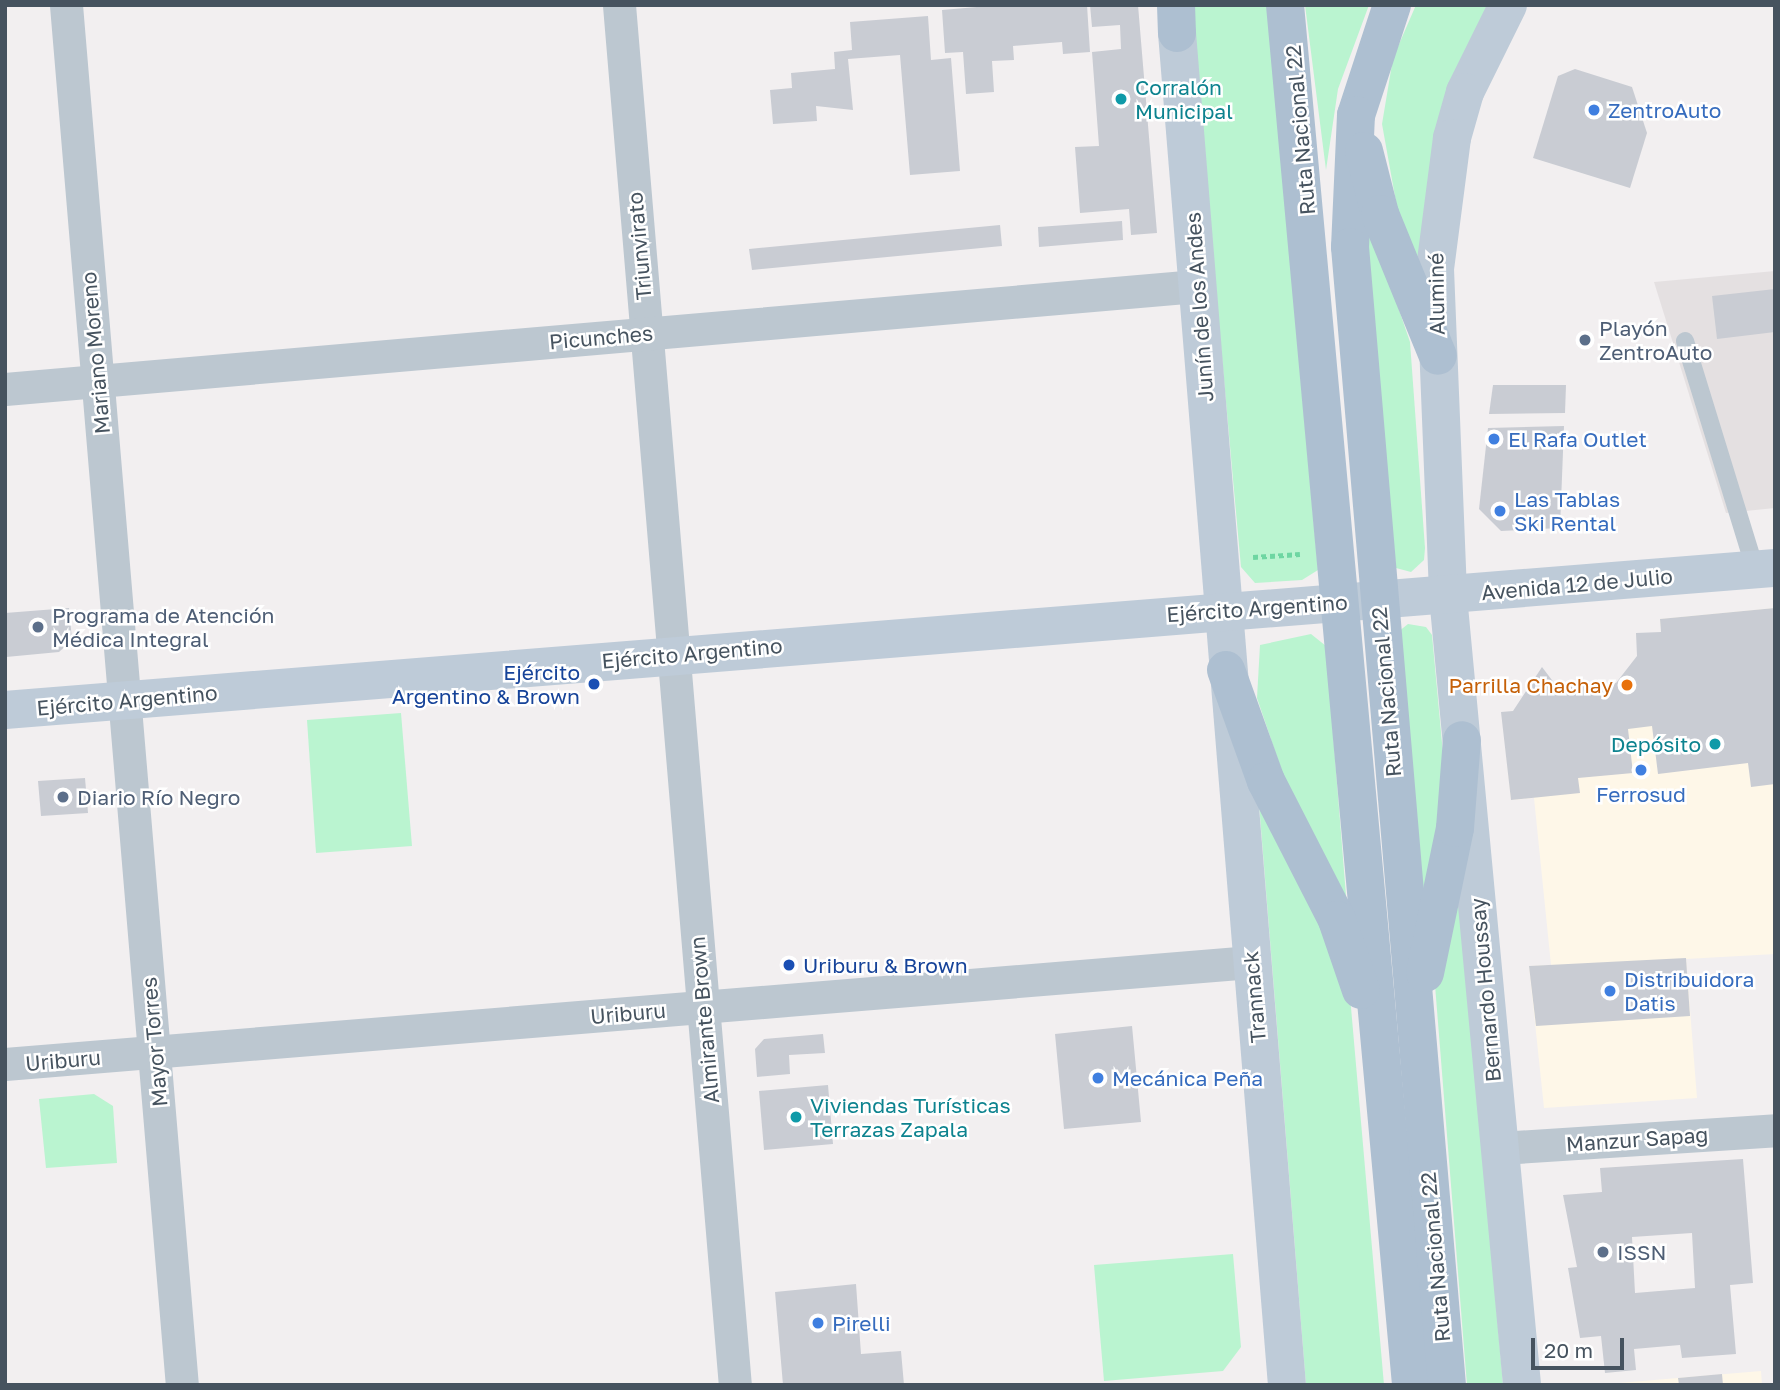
<!DOCTYPE html>
<html>
<head>
<meta charset="utf-8">
<style>
	body { margin:0 }
	#map { position:relative; width:1780px; height:1390px; overflow:hidden; background:#f2eff0; font-family:"Golos Text",sans-serif }
	div>[style] { position:absolute }
	[style*='--x'] { left:calc(var(--x)*1px); top:calc(var(--y)*1px); width:calc(var(--w)*1px); rotate:calc(var(--a)*1deg) }
	.commercial>* { inset:0; background:#fef7e8 }
	.education>* { inset:0; background:#e4e0e1 }
	.green>* { inset:0; background:#baf4d0 }
	.building>* { inset:0; background:#c9ccd3 }
	.path>* { height:4.5px; margin-top:-2.25px; transform-origin:0; background:repeating-linear-gradient(90deg,#6ed6a2 0 5px,transparent 0 8.5px) }
	.lane>* { height:18px; margin:-9px; padding:0 9px; transform-origin:9px; border-radius:9px; background:#bcc7d0 }
	.street>* { height:33px; margin:-16.5px; padding:0 16.5px; transform-origin:16.5px; border-radius:16.5px; background:#bcc7d0 }
	.secondary>* { height:38px; margin:-19px; padding:0 19px; transform-origin:19px; border-radius:19px; background:#becbd8 }
	.primary>* { height:38px; margin:-19px; padding:0 19px; transform-origin:19px; border-radius:19px; background:#adbfd1 }
	.dots>* { width:19px; height:19px; translate:-50% -50%; box-sizing:border-box; border:4px solid #fff; border-radius:50% }
	span { translate:-50% -50%; white-space:nowrap; text-align:center; line-height:1.15; -webkit-text-stroke:5px #fff; paint-order:stroke }
	.culture-label { font-size:21px; color:#0d838f }
	.left { translate:0 -50%; text-align:left }
	.right { translate:-100% -50%; text-align:right }
	.shop-label { font-size:21px; color:#366cbe }
	.street-label { font-size:21px; color:#46535f }
	.service-label { font-size:21px; color:#4e5e75 }
	.transit-label { font-size:21px; color:#164399 }
	.food-label { font-size:21px; color:#c56008 }
	.frame { position:absolute; inset:0; border:7px solid #46535f; pointer-events:none }
	.scale { position:absolute; left:1531px; top:1338px; width:93px; height:32px; box-sizing:border-box; border:4px solid #46535f; border-top:0; padding-left:9px; font-size:21px; line-height:24px; white-space:nowrap; color:#46535f; -webkit-text-stroke:5px #fff; paint-order:stroke }
</style>
</head>
<body>
<div id="map">
	<div class="commercial">
		<i style="clip-path:polygon(1775px 608px,1775px 954px,1686px 959px,1697px 1098px,1544px 1108px,1529px 966px,1551px 965px,1534px 798px,1511px 800px,1505px 743px,1671px 723px,1660px 619px)"></i>
		<i style="clip-path:polygon(1761px 1371px,1762px 1385px,1595px 1385px)"></i>
	</div>
	<div class="education">
		<i style="clip-path:polygon(1775px 271px,1775px 508px,1726px 513px,1654px 282px)"></i>
	</div>
	<div class="green">
		<i style="clip-path:polygon(1190px 5px,1267px 5px,1318px 570px,1302px 580px,1255px 583px,1241px 567px)"></i>
		<i style="clip-path:polygon(1305px 5px,1369px 5px,1338px 89px,1326px 170px)"></i>
		<i style="clip-path:polygon(1416px 5px,1491px 5px,1431px 159px,1420px 271px,1403px 241px,1382px 124px,1393px 58px)"></i>
		<i style="clip-path:polygon(1367px 216px,1410px 342px,1425px 548px,1424px 560px,1411px 572px,1396px 568px,1366px 275px)"></i>
		<i style="clip-path:polygon(1408px 624px,1426px 627px,1432px 635px,1445px 775px,1422px 919px,1398px 632px)"></i>
		<i style="clip-path:polygon(1311px 634px,1326px 646px,1347px 908px,1300px 825px,1257px 698px,1260px 645px)"></i>
		<i style="clip-path:polygon(401px 713px,412px 846px,316px 853px,307px 720px)"></i>
		<i style="clip-path:polygon(1259px 804px,1320px 916px,1350px 996px,1384px 1385px,1306px 1385px)"></i>
		<i style="clip-path:polygon(1459px 875px,1503px 1385px,1467px 1385px,1435px 985px)"></i>
		<i style="clip-path:polygon(94px 1094px,113px 1106px,117px 1163px,46px 1168px,39px 1099px)"></i>
		<i style="clip-path:polygon(1233px 1254px,1241px 1347px,1223px 1371px,1104px 1381px,1094px 1265px)"></i>
	</div>
	<div class="building">
		<i style="clip-path:polygon(1000px 5px,1087px 5px,1090px 52px,1063px 54px,1062px 42px,1013px 46px,1014px 60px,992px 61px,994px 92px,966px 94px,963px 52px,945px 53px,942px 10px)"></i>
		<i style="clip-path:polygon(1090px 5px,1138px 5px,1157px 233px,1131px 235px,1129px 209px,1080px 213px,1075px 147px,1099px 146px,1092px 52px,1121px 49px,1120px 25px,1092px 27px)"></i>
		<i style="clip-path:polygon(928px 16px,931px 60px,951px 58px,960px 171px,910px 175px,900px 55px,848px 59px,853px 110px,816px 106px,817px 121px,773px 124px,770px 90px,792px 88px,791px 73px,835px 69px,834px 52px,852px 50px,850px 22px)"></i>
		<i style="clip-path:polygon(1575px 69px,1632px 87px,1647px 133px,1630px 188px,1533px 158px,1558px 76px)"></i>
		<i style="clip-path:polygon(1122px 221px,1123px 240px,1039px 247px,1038px 227px)"></i>
		<i style="clip-path:polygon(1000px 225px,1002px 246px,752px 270px,749px 249px)"></i>
		<i style="clip-path:polygon(1775px 289px,1775px 332px,1717px 339px,1712px 296px)"></i>
		<i style="clip-path:polygon(1493px 385px,1566px 385px,1565px 413px,1489px 414px)"></i>
		<i style="clip-path:polygon(1564px 426px,1560px 528px,1501px 531px,1479px 509px,1488px 428px)"></i>
		<i style="clip-path:polygon(69px 608px,72px 640px,59px 652px,6px 657px,5px 613px)"></i>
		<i style="clip-path:polygon(1775px 608px,1775px 784px,1751px 787px,1748px 763px,1658px 774px,1652px 726px,1628px 729px,1633px 773px,1578px 778px,1580px 793px,1511px 800px,1501px 712px,1513px 711px,1542px 667px,1558px 688px,1616px 683px,1637px 656px,1636px 633px,1661px 632px,1660px 619px)"></i>
		<i style="clip-path:polygon(85px 778px,88px 813px,41px 816px,38px 781px)"></i>
		<i style="clip-path:polygon(1686px 958px,1690px 1016px,1536px 1026px,1529px 966px)"></i>
		<i style="clip-path:polygon(1132px 1026px,1141px 1122px,1064px 1129px,1055px 1034px)"></i>
		<i style="clip-path:polygon(823px 1034px,825px 1053px,789px 1055px,790px 1074px,757px 1077px,755px 1049px,764px 1039px)"></i>
		<i style="clip-path:polygon(828px 1085px,833px 1144px,764px 1150px,759px 1091px)"></i>
		<i style="clip-path:polygon(evenodd,1743px 1159px,1753px 1283px,1730px 1285px,1736px 1354px,1682px 1358px,1680px 1345px,1634px 1349px,1636px 1370px,1605px 1373px,1601px 1336px,1580px 1338px,1568px 1268px,1577px 1267px,1563px 1195px,1602px 1192px,1600px 1168px,1743px 1159px,1692px 1233px,1695px 1288px,1635px 1293px,1632px 1237px,1692px 1233px)"></i>
		<i style="clip-path:polygon(856px 1284px,861px 1354px,901px 1351px,904px 1385px,783px 1385px,775px 1292px)"></i>
		<i style="clip-path:polygon(1722px 1374px,1723px 1385px,1679px 1385px,1678px 1378px)"></i>
	</div>
	<div class="path">
		<i style="--x:1253;--y:557;--w:47;--a:-3.7"></i>
	</div>
	<div class="lane">
		<i style="--x:1685;--y:341;--w:238;--a:72.9"></i>
	</div>
	<div class="street">
		<i style="--x:66;--y:5;--w:1385;--a:85.2"></i>
		<i style="--x:619;--y:5;--w:1385;--a:85.2"></i>
		<i style="--x:5;--y:389;--w:1196;--a:-4.94"></i>
		<i style="--x:5;--y:1064;--w:1250;--a:-4.68"></i>
		<i style="--x:1500;--y:1148;--w:276;--a:-3.7"></i>
	</div>
	<div class="secondary">
		<i style="--x:1508;--y:5;--w:97;--a:116.3"></i>
		<i style="--x:1465;--y:92;--w:48;--a:105.8"></i>
		<i style="--x:1452;--y:138;--w:132;--a:97.4"></i>
		<i style="--x:1435;--y:269;--w:327;--a:87.7"></i>
		<i style="--x:1448;--y:596;--w:792;--a:84.64"></i>
		<i style="--x:1177;--y:33;--w:1356;--a:85.35"></i>
		<i style="--x:5;--y:710;--w:1776;--a:-4.59"></i>
	</div>
	<div class="primary">
		<i style="--x:1176;--y:5;--w:28;--a:88"></i>
		<i style="--x:1285;--y:5;--w:1386;--a:84.78"></i>
		<i style="--x:1392;--y:5;--w:116;--a:108.1"></i>
		<i style="--x:1356;--y:115;--w:132;--a:92.6"></i>
		<i style="--x:1350;--y:247;--w:1142;--a:85.13"></i>
		<i style="--x:1364;--y:151;--w:65;--a:75.7"></i>
		<i style="--x:1380;--y:214;--w:153;--a:67.8"></i>
		<i style="--x:1226;--y:670;--w:118;--a:70.2"></i>
		<i style="--x:1266;--y:781;--w:156;--a:62.9"></i>
		<i style="--x:1337;--y:920;--w:74;--a:71.1"></i>
		<i style="--x:1425;--y:973;--w:148;--a:-78.3"></i>
		<i style="--x:1455;--y:828;--w:88;--a:-85.5"></i>
	</div>
	<div class="dots">
		<i style="left:1121px;top:99px;background:#0f9aa8"></i>
		<i style="left:1594px;top:110px;background:#3f7fe0"></i>
		<i style="left:1585px;top:340px;background:#5c6f8a"></i>
		<i style="left:1494px;top:439px;background:#3f7fe0"></i>
		<i style="left:1500px;top:511px;background:#3f7fe0"></i>
		<i style="left:38px;top:627px;background:#5c6f8a"></i>
		<i style="left:594px;top:684px;background:#1a4fb4"></i>
		<i style="left:1627px;top:685px;background:#e8710a"></i>
		<i style="left:1715px;top:744px;background:#0f9aa8"></i>
		<i style="left:1641px;top:770px;background:#3f7fe0"></i>
		<i style="left:63px;top:797px;background:#5c6f8a"></i>
		<i style="left:789px;top:965px;background:#1a4fb4"></i>
		<i style="left:1610px;top:991px;background:#3f7fe0"></i>
		<i style="left:1098px;top:1078px;background:#3f7fe0"></i>
		<i style="left:796px;top:1117px;background:#0f9aa8"></i>
		<i style="left:1603px;top:1252px;background:#5c6f8a"></i>
		<i style="left:818px;top:1323px;background:#3f7fe0"></i>
	</div>
	<div class="culture-label">
		<span class="left" style="left:1135px;top:99px">Corralón<br>Municipal</span>
		<span class="right" style="left:1701px;top:744px">Depósito</span>
		<span class="left" style="left:810px;top:1117px">Viviendas Turísticas<br>Terrazas Zapala</span>
	</div>
	<div class="shop-label">
		<span class="left" style="left:1608px;top:110px">ZentroAuto</span>
		<span class="left" style="left:1508px;top:439px">El Rafa Outlet</span>
		<span class="left" style="left:1514px;top:511px">Las Tablas<br>Ski Rental</span>
		<span style="left:1641px;top:794px">Ferrosud</span>
		<span class="left" style="left:1624px;top:991px">Distribuidora<br>Datis</span>
		<span class="left" style="left:1112px;top:1078px">Mecánica Peña</span>
		<span class="left" style="left:832px;top:1323px">Pirelli</span>
	</div>
	<div class="street-label">
		<span style="left:1300px;top:130px;rotate:-95deg">Ruta Nacional 22</span>
		<span style="left:639px;top:246px;rotate:-95deg">Triunvirato</span>
		<span style="left:1436px;top:294px;rotate:-91deg">Aluminé</span>
		<span style="left:1199px;top:307px;rotate:-94deg">Junín de los Andes</span>
		<span style="left:601px;top:337px;rotate:-5deg">Picunches</span>
		<span style="left:95px;top:353px;rotate:-95deg">Mariano Moreno</span>
		<span style="left:1577px;top:584px;rotate:-5deg">Avenida 12 de Julio</span>
		<span style="left:1257px;top:608px;rotate:-4deg">Ejército Argentino</span>
		<span style="left:692px;top:653px;rotate:-5deg">Ejército Argentino</span>
		<span style="left:1386px;top:692px;rotate:-95deg">Ruta Nacional 22</span>
		<span style="left:127px;top:700px;rotate:-5deg">Ejército Argentino</span>
		<span style="left:1485px;top:990px;rotate:-95deg">Bernardo Houssay</span>
		<span style="left:1254px;top:997px;rotate:-95deg">Trannack</span>
		<span style="left:628px;top:1013px;rotate:-5deg">Uriburu</span>
		<span style="left:704px;top:1020px;rotate:-95deg">Almirante Brown</span>
		<span style="left:154px;top:1042px;rotate:-95deg">Mayor Torres</span>
		<span style="left:63px;top:1060px;rotate:-5deg">Uriburu</span>
		<span style="left:1637px;top:1139px;rotate:-4deg">Manzur Sapag</span>
		<span style="left:1435px;top:1257px;rotate:-95deg">Ruta Nacional 22</span>
	</div>
	<div class="service-label">
		<span class="left" style="left:1599px;top:340px">Playón<br>ZentroAuto</span>
		<span class="left" style="left:52px;top:627px">Programa de Atención<br>Médica Integral</span>
		<span class="left" style="left:77px;top:797px">Diario Río Negro</span>
		<span class="left" style="left:1617px;top:1252px">ISSN</span>
	</div>
	<div class="transit-label">
		<span class="right" style="left:580px;top:684px">Ejército<br>Argentino &amp; Brown</span>
		<span class="left" style="left:803px;top:965px">Uriburu &amp; Brown</span>
	</div>
	<div class="food-label">
		<span class="right" style="left:1613px;top:685px">Parrilla Chachay</span>
	</div>
	<div class="frame"></div>
	<div class="scale">20 m</div>
</div>
</body>
</html>
